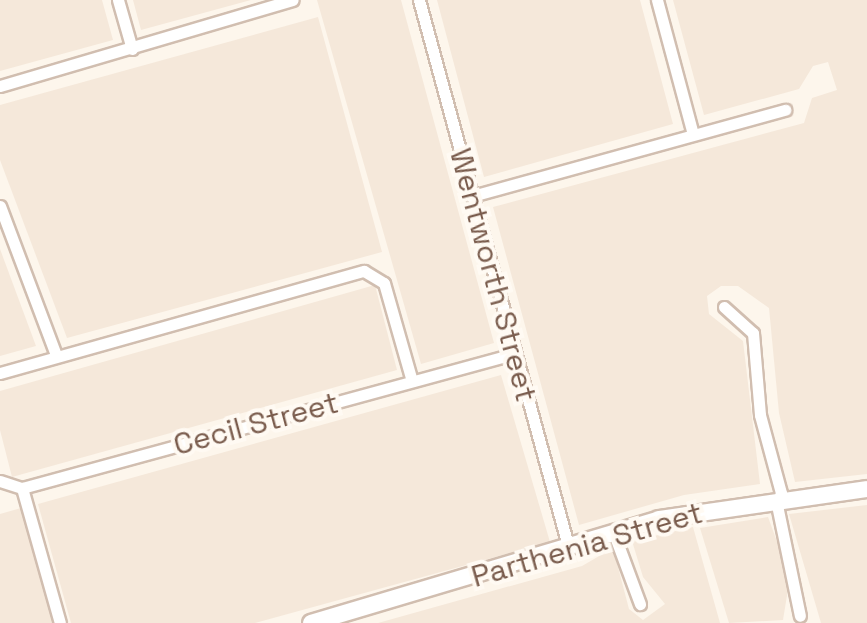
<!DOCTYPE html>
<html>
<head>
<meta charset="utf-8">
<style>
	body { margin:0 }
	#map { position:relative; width:867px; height:623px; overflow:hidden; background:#fdf6ec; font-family:"Space Grotesk",sans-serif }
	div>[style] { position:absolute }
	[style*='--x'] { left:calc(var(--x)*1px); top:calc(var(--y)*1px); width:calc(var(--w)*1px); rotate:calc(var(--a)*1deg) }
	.residential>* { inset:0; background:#f5e8da }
	.roads { filter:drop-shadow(2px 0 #d1beb0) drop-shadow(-2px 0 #d1beb0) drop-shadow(0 2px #d1beb0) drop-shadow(0 -2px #d1beb0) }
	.street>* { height:11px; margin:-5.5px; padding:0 5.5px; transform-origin:5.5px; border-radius:5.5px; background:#fff }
	.secondary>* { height:16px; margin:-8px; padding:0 8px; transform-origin:8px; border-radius:8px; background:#fff }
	span { translate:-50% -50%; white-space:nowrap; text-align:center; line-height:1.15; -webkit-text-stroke:8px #fffaf3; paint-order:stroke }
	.street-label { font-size:30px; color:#7a5c4d }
</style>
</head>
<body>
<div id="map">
	<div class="residential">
		<i style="clip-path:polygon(0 0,102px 0,113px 40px,0 71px)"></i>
		<i style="clip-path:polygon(133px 0,251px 0,141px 30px)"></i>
		<i style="clip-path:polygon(317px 0,401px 0,494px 343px,421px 364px)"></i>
		<i style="clip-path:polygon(437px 0,640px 0,673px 124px,484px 177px)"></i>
		<i style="clip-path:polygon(673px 0,867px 0,867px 474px,795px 482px,779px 413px,769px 308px,738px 286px,721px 286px,707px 296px,709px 314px,743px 341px,760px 484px,684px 495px,579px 525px,493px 207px,804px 123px,812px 98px,837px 90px,828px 62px,813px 66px,799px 89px,704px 115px)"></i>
		<i style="clip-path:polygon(318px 17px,382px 252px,67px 338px,0 160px,0 105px)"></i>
		<i style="clip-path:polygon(0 249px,36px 346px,0 356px)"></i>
		<i style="clip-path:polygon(375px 285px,397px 370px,12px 477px,0 430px,0 391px)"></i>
		<i style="clip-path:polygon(501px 375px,550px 542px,255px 623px,71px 623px,38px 504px)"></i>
		<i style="clip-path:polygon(867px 505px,867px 623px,821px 623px,789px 514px)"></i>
		<i style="clip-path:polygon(21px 508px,53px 623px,0 623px,0 514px)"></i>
		<i style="clip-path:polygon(768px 517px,790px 577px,783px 620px,729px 623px,700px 528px)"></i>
		<i style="clip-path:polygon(693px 527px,720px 623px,378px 623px,582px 566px,613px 548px,629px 609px,643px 620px,665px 604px,643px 577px,632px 541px)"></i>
	</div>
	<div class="roads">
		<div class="street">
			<i style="--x:118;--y:0;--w:51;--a:74.1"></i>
			<i style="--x:419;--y:0;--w:569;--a:74.72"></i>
			<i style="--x:657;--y:0;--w:139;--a:75"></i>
			<i style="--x:0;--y:86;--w:305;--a:-16.4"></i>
			<i style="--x:472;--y:196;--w:325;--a:-15.4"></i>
			<i style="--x:0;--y:206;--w:159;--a:69.4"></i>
			<i style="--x:724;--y:307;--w:39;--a:42"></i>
			<i style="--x:753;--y:333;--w:82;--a:85.1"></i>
			<i style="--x:760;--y:415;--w:81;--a:74.9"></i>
			<i style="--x:781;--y:493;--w:13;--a:108"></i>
			<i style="--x:777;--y:505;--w:113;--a:78.3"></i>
			<i style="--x:0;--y:373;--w:378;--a:-15.7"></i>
			<i style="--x:364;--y:271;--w:23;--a:31"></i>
			<i style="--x:384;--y:283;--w:102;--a:74.1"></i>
			<i style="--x:0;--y:481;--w:23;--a:18"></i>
			<i style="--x:22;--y:488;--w:509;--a:-15.26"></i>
			<i style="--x:22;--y:488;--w:140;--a:74.3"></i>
			<i style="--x:613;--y:531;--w:78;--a:69.7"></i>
		</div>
		<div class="secondary">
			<i style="--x:311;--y:623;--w:363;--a:-16.6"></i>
			<i style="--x:659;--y:519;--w:210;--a:-8.2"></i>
		</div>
	</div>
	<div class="street-label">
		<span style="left:493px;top:275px;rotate:75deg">Wentworth Street</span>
		<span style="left:256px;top:424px;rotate:-15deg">Cecil Street</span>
		<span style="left:587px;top:545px;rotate:-16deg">Parthenia Street</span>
	</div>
</div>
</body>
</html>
